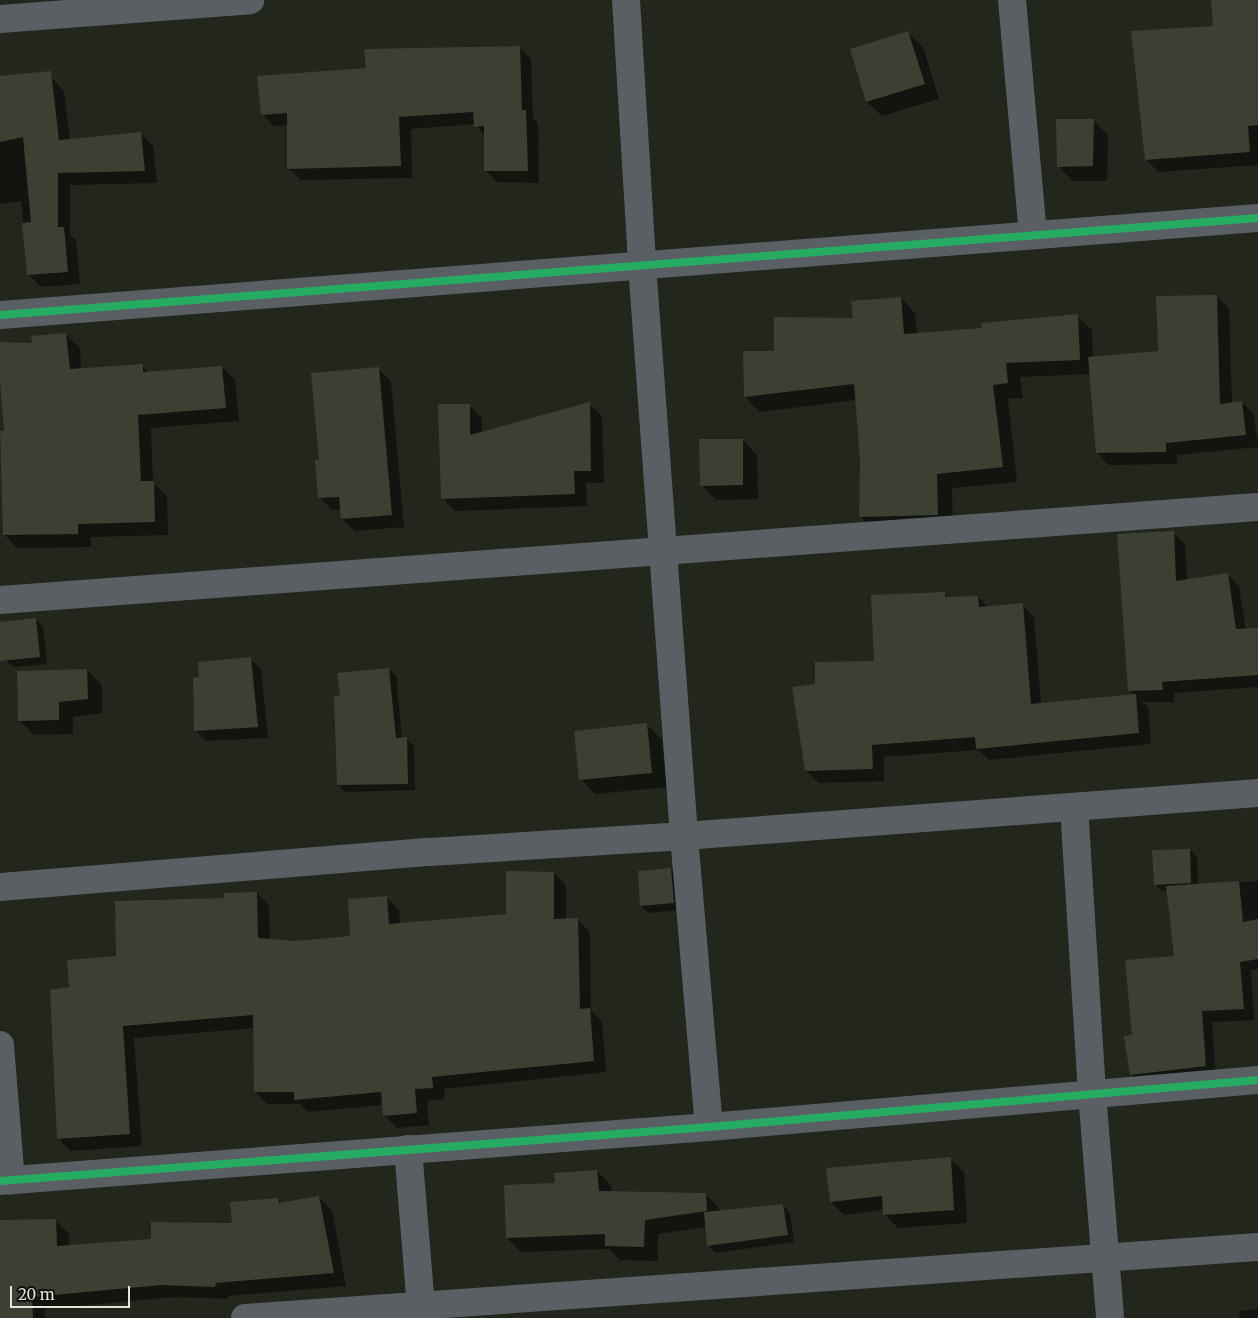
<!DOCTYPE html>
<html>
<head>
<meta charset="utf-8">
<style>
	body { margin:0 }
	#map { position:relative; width:1258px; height:1318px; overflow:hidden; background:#22261d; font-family:Merriweather,serif }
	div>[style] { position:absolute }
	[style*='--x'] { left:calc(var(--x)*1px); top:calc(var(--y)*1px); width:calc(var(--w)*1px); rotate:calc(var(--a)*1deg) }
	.shadow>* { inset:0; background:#0007 }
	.building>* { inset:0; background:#3b4032 }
	.minor>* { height:28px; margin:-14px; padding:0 14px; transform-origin:14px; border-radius:14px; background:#5a5f64 }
	.cycleway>* { height:8px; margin:-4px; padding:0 4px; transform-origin:4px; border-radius:4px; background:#26ab63 }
	span { translate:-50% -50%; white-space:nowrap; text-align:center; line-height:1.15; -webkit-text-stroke:4.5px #0e110a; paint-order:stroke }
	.scale { position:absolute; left:10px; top:1286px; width:120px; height:22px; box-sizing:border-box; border:2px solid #e0e5da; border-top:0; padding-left:6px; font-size:15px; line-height:18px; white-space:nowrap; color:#e0e5da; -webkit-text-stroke:4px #0e110a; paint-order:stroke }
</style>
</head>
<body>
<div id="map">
	<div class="shadow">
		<i style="clip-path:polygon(1212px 0,1258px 0,1258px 165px,1159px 172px,1146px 160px,1215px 28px)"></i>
		<i style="clip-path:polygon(908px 33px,923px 47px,939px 99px,882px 116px,867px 102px)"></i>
		<i style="clip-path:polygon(519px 47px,531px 59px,533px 118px,538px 123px,539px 183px,497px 182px,485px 170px,485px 136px,475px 124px,411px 129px,412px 178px,301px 180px,288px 168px,288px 125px,274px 126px,262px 114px,367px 69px)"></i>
		<i style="clip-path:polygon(52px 78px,64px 91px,70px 140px,140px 133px,153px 146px,157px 183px,70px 185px,70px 235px,76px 240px,80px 284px,41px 287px,28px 274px,21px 201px,0 204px,0 88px)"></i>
		<i style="clip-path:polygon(1093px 120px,1108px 135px,1107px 181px,1073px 181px,1058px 166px)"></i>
		<i style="clip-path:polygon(1217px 296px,1229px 309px,1232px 404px,1242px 402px,1254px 415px,1258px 447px,1177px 455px,1177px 464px,1109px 465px,1097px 453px,1091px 374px,1020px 377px,1023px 398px,1008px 399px,1017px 482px,952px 488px,953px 529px,875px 532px,861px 517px,861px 461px,856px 400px,760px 412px,745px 397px,745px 352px,775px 352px,901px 298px,915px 313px,917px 334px,983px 329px,1077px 316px,1092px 330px,1093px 358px,1159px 352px)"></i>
		<i style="clip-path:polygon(66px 335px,80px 348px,81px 370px,142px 366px,149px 373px,222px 367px,235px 380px,239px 421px,151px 428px,153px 483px,167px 496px,168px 535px,91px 537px,91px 547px,17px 548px,4px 534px,0 432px,6px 432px,0 343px,33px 345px)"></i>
		<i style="clip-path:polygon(378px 369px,391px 381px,404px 527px,355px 531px,342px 519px,341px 510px,332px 510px,319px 497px)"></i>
		<i style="clip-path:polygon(589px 404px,602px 416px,604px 483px,586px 483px,587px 506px,455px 511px,442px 498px,469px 405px,482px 418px,482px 433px)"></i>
		<i style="clip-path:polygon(743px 440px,757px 455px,758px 499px,716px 500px,701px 485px)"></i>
		<i style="clip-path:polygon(1173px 533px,1185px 544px,1187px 580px,1227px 574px,1239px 586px,1246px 630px,1258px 629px,1258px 687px,1174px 693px,1174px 702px,1142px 702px,1148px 707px,1151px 744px,989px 760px,978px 750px,884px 757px,884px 781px,819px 783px,806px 771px,817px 685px,875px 662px,944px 593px,949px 598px,978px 597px,988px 607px,1022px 604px,1034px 617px,1041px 704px,1135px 695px,1129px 690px)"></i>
		<i style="clip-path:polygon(36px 619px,43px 627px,47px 664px,13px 667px,6px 660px)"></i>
		<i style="clip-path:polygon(250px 659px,261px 669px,268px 738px,206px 741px,195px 730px,201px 678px)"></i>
		<i style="clip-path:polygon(389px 669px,396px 676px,402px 739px,406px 739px,414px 746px,415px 790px,345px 792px,338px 784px,341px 697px)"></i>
		<i style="clip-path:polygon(87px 670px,102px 685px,102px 713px,73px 717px,73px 734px,34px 735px,19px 720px)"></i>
		<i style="clip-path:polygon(647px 725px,662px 740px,667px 787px,595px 794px,581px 779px)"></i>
		<i style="clip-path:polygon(1190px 850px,1197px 857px,1198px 885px,1258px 881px,1258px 969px,1251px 970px,1254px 1020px,1212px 1022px,1216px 1077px,1142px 1085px,1131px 1074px,1134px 1036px,1175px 957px,1168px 891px,1162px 891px,1155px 884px)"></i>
		<i style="clip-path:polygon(671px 869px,678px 876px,681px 910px,648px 913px,641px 906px)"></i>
		<i style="clip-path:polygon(554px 873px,566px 885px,566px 920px,577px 919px,590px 932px,591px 1011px,602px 1021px,606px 1072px,444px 1089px,445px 1099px,427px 1101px,429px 1125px,397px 1128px,384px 1115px,383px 1105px,308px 1112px,300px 1104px,268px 1104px,255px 1092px,255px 1028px,134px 1038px,142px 1146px,70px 1151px,58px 1138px,71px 989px,117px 957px,225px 899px,257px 893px,269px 905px,270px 940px,294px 943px,351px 937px,387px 898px,399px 910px,400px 924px,507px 915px)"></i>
		<i style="clip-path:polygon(950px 1159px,964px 1172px,967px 1223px,898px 1228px,884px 1214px,884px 1210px,844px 1215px,831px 1202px)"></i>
		<i style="clip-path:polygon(597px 1171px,611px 1185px,612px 1193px,705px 1194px,719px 1208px,720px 1212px,783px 1205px,790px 1213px,794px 1242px,715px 1253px,708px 1246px,706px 1227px,658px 1234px,658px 1261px,620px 1260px,609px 1249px,521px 1252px,507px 1238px,556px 1185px)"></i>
		<i style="clip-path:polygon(319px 1197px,332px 1210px,346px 1286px,228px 1296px,228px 1299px,175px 1297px,45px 1309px,45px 1318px,0 1318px,0 1222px,56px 1221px,69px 1234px,69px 1246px,152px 1240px,233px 1225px,278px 1200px,282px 1204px)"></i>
		<i style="clip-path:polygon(1258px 1309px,1258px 1318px,1240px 1318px,1239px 1311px)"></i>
	</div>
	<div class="building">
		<i style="clip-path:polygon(1211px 0,1258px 0,1258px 125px,1248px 126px,1250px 152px,1145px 160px,1131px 31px,1213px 26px)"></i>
		<i style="clip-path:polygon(908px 31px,925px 84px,866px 102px,850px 49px)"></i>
		<i style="clip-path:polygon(520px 46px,522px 110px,526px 110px,528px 171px,484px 171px,484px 126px,474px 127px,473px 112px,399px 117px,401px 166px,287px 169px,287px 113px,261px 115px,257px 76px,366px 68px,364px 49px)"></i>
		<i style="clip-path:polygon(51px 71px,59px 140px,141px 132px,145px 171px,58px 173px,58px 227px,64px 227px,68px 272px,27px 275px,22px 223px,31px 222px,23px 137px,0 142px,0 76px)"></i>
		<i style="clip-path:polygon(1056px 119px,1094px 119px,1093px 166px,1057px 167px)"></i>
		<i style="clip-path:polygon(1217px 295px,1220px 404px,1242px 401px,1246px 435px,1166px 443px,1166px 452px,1096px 453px,1088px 357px,1158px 351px,1156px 296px)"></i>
		<i style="clip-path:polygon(901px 297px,904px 334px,982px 328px,981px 323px,1078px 314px,1080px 360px,1006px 363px,1008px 383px,993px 385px,1003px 467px,937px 474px,938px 515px,859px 517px,860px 461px,854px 384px,744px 397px,743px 351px,774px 351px,774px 317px,853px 318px,851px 301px)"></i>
		<i style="clip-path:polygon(66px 333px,70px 369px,143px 364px,143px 372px,222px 366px,226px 408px,138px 415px,141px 481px,154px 481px,155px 522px,78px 524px,78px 534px,3px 535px,0 431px,4px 431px,0 381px,0 342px,32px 343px,31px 336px)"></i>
		<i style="clip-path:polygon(379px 367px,392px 515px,341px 519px,339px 497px,318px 498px,315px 460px,319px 460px,311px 373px)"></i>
		<i style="clip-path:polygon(590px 402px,591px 471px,574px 471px,575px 494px,441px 499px,438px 404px,470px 404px,470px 435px)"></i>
		<i style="clip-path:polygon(699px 439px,743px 439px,743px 485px,700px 486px)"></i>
		<i style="clip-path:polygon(1174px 531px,1176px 581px,1228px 573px,1236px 629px,1258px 628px,1258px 675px,1162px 682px,1163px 690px,1128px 691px,1117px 534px)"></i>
		<i style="clip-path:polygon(945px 592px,945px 597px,978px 596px,979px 607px,1023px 603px,1031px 704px,1136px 694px,1139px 733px,976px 749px,975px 737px,872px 745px,873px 769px,805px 771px,792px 687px,815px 684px,815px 662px,874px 661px,871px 595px)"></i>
		<i style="clip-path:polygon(36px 618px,40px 657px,0 661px,0 622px)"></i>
		<i style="clip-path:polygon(251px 657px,258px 727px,194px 731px,193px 678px,199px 677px,198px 662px)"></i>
		<i style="clip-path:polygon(389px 668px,396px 738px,407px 737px,408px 784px,337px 785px,334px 696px,340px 696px,337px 673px)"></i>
		<i style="clip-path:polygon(87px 669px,88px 699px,59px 702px,59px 720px,18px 721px,17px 671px)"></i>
		<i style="clip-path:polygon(647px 723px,652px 773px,579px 780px,574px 731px)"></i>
		<i style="clip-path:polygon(1190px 849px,1191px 883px,1154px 885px,1152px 850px)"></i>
		<i style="clip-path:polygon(671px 868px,674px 903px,640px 906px,638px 871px)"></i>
		<i style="clip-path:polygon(506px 871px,554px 872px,554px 919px,578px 918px,580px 1009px,590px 1008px,594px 1061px,432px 1077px,433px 1088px,415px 1089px,417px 1113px,383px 1116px,381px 1092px,294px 1100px,294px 1092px,254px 1092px,253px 1015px,123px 1026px,130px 1134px,57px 1139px,50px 990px,69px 987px,67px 960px,116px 956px,115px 901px,224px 898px,224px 893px,257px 892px,258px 938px,294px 941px,350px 936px,348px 899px,387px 896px,389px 924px,506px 914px)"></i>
		<i style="clip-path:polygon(1239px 881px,1243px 922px,1258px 919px,1258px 959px,1240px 962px,1244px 1009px,1202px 1011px,1206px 1066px,1130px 1075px,1124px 1036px,1132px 1035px,1125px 960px,1174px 956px,1166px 886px)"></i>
		<i style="clip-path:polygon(951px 1157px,954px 1210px,883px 1215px,882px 1196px,830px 1202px,826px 1168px)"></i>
		<i style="clip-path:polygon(597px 1170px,599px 1191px,706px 1193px,707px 1211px,645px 1220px,644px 1247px,605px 1246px,605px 1234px,506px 1238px,504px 1185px,555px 1183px,554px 1173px)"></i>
		<i style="clip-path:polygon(319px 1196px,334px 1273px,216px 1283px,215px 1287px,161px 1285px,32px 1297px,33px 1318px,0 1318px,0 1220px,56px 1219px,57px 1246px,151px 1239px,151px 1222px,232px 1223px,230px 1202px,278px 1198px,279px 1203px)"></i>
		<i style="clip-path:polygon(783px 1204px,788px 1235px,707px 1246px,704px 1212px)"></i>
	</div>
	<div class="minor">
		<i style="--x:626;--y:0;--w:265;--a:86.5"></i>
		<i style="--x:642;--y:265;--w:573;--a:85.79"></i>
		<i style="--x:684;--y:836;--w:292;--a:85.1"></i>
		<i style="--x:1012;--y:0;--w:236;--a:84.9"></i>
		<i style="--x:0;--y:19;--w:251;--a:-4.3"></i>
		<i style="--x:0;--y:315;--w:1262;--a:-4.41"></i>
		<i style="--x:0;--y:600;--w:1261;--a:-4.23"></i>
		<i style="--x:1074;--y:807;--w:287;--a:86.4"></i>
		<i style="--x:1092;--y:1093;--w:226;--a:85.4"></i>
		<i style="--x:0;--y:887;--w:431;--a:-4.7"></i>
		<i style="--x:430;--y:852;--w:255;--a:-3.6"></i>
		<i style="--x:684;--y:836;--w:576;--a:-4.28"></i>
		<i style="--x:0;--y:1045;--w:136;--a:85.4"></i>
		<i style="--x:408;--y:1149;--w:170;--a:85.3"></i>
		<i style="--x:0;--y:1181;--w:711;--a:-4.36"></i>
		<i style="--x:709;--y:1127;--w:551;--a:-4.89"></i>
		<i style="--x:245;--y:1318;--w:1015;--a:-4.01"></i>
	</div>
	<div class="cycleway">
		<i style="--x:0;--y:315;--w:1262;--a:-4.41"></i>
		<i style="--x:0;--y:1181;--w:711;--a:-4.36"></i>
		<i style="--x:709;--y:1127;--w:551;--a:-4.89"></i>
	</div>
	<div class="scale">20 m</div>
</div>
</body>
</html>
